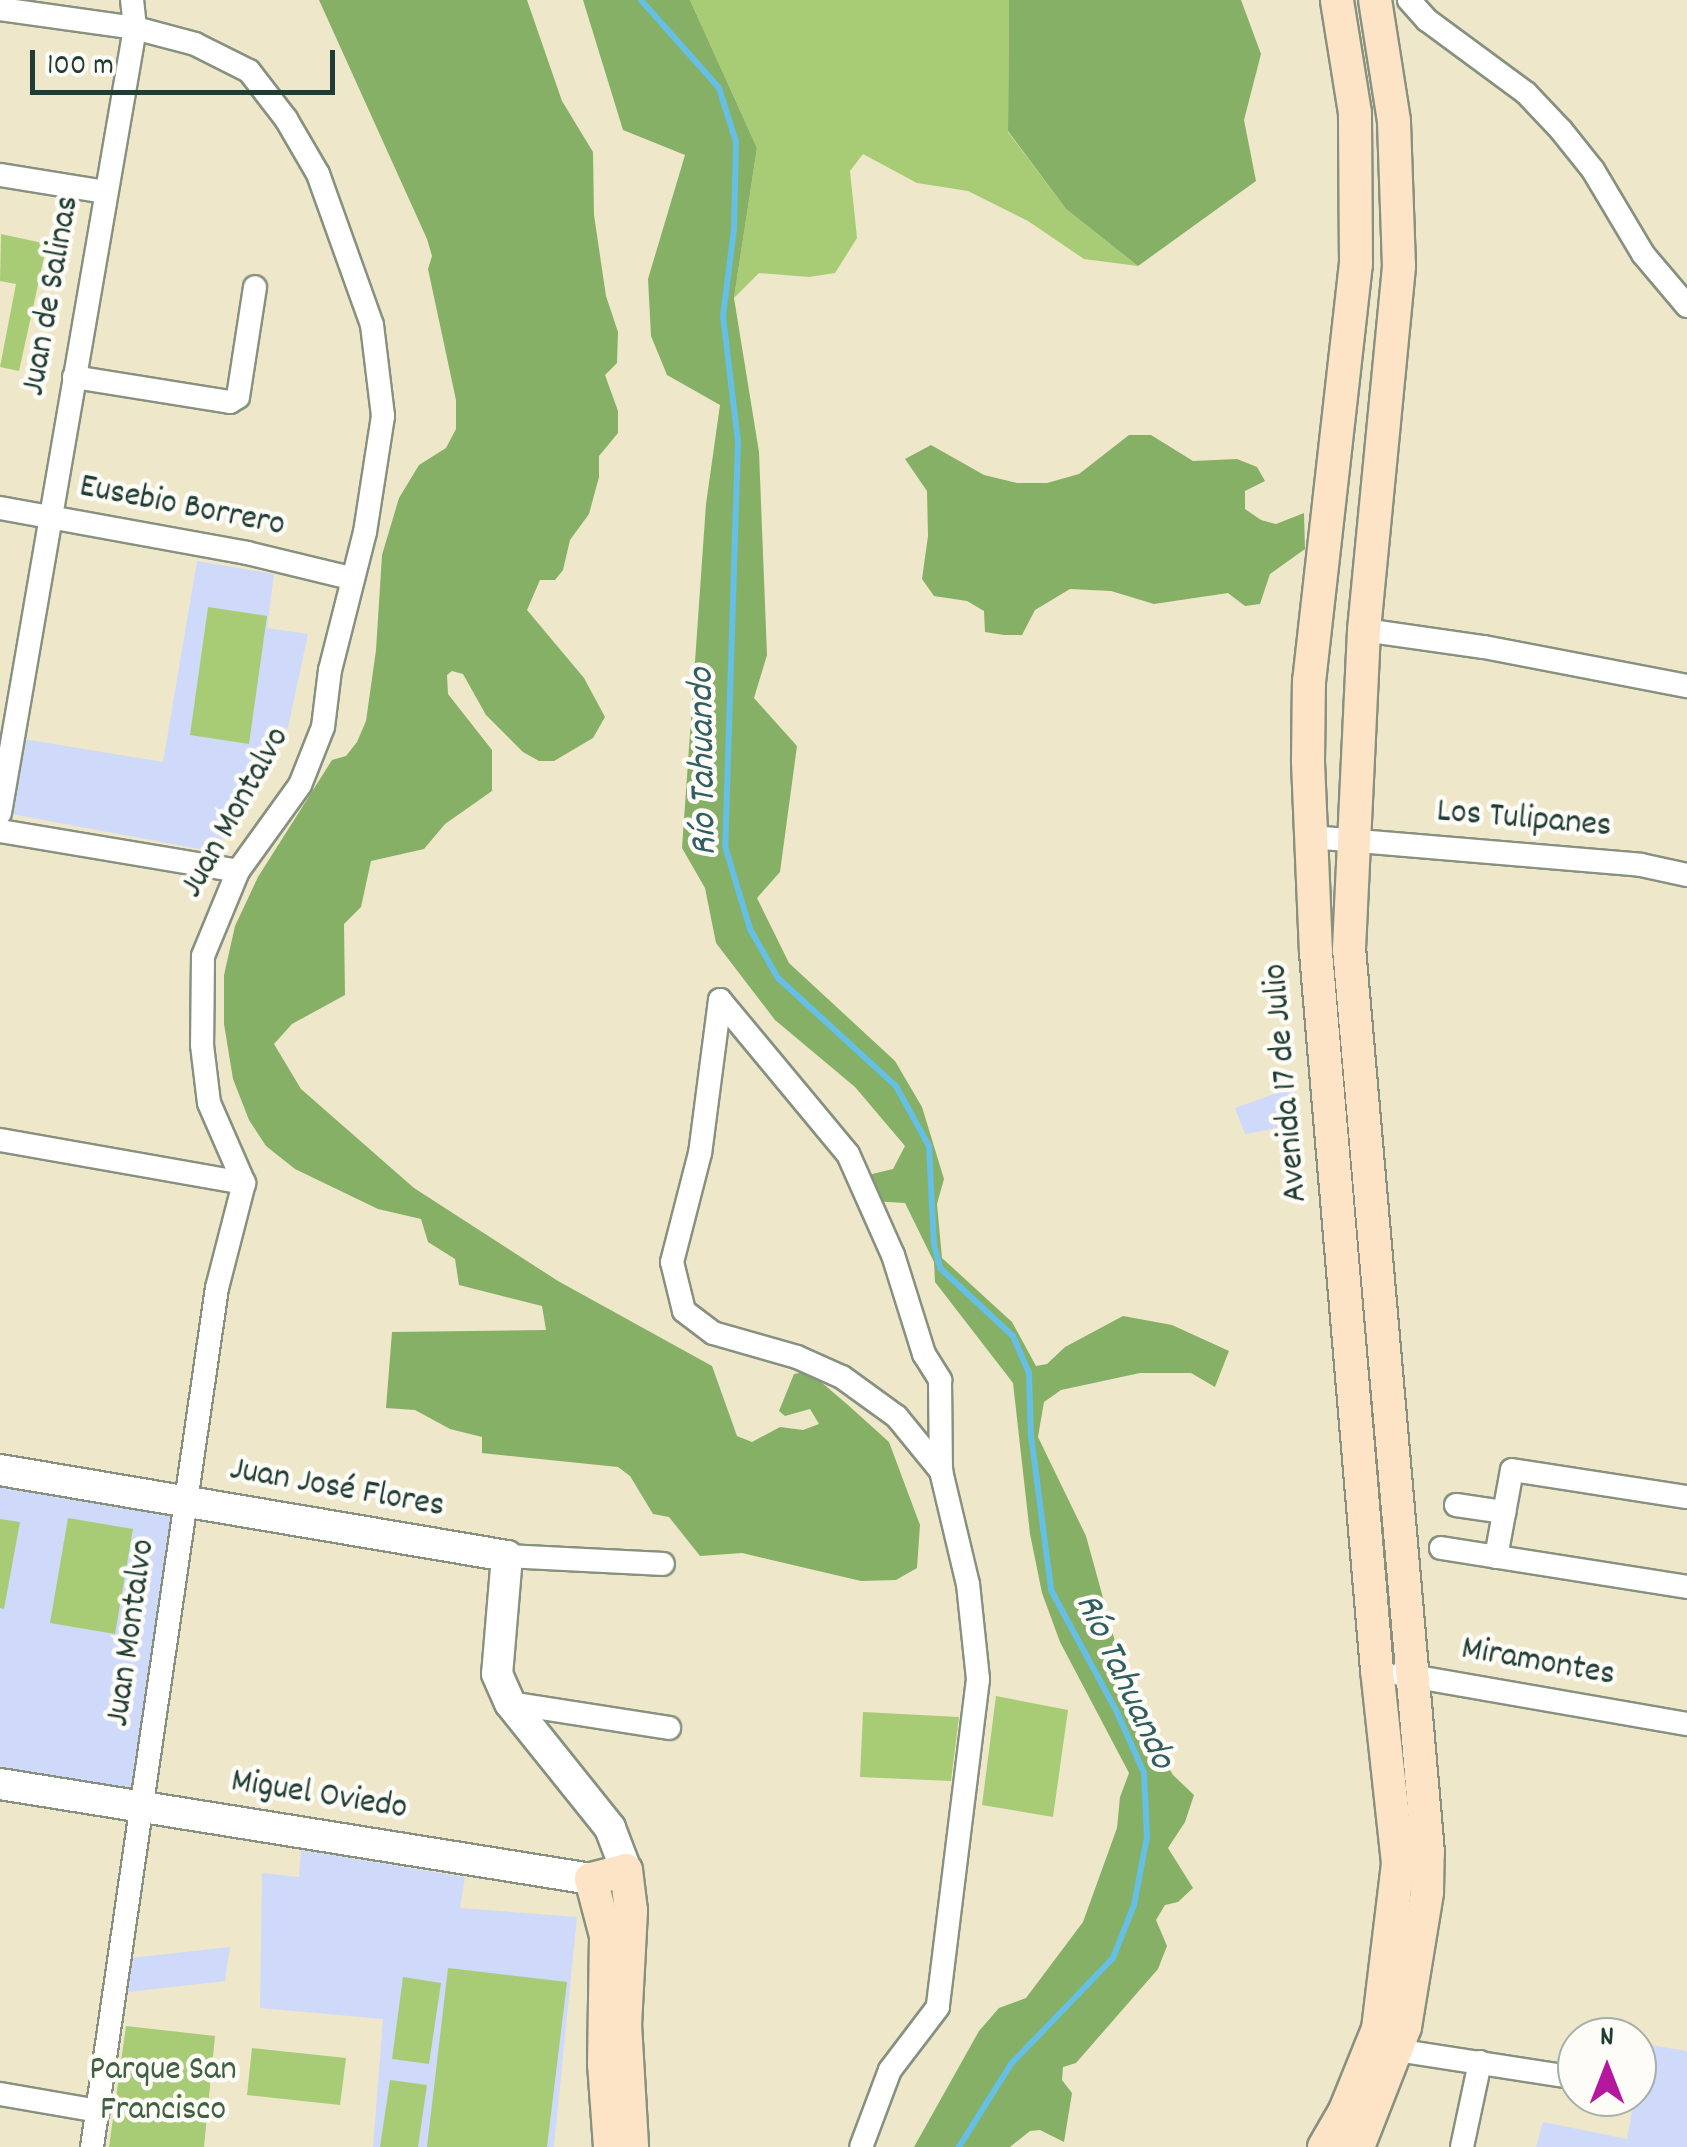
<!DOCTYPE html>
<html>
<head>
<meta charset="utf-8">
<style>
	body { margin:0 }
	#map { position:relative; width:1687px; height:2147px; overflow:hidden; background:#eee7ca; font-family:Dekko,sans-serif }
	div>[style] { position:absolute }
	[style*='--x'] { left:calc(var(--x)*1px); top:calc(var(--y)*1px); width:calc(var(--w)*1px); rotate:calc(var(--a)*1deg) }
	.built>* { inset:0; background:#cfdafa }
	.green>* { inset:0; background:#a8cc75 }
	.forest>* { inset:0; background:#86b066 }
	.stream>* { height:6px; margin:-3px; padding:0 3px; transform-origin:3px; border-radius:3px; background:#66bfe4 }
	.roads { filter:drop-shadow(2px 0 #86927f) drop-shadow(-2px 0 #86927f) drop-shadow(0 2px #86927f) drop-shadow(0 -2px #86927f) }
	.minor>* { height:22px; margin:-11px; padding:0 11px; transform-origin:11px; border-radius:11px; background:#fff }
	.tertiary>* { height:30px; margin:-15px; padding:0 15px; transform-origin:15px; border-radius:15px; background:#fff }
	.secondary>* { height:32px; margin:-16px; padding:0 16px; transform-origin:16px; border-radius:16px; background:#fee4c6 }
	span { translate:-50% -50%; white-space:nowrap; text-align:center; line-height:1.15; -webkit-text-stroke:9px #fdfcf7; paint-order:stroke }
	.street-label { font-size:35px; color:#1f3d34 }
	.park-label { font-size:35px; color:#416144 }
	.water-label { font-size:38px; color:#315e60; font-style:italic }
	.north { position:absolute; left:1557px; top:2017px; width:100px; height:100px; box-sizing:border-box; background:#fdfcf7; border:2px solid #a4b0a9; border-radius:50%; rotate:0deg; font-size:28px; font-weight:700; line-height:40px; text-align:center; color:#1f3d34 }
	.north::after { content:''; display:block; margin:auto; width:35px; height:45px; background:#b5179e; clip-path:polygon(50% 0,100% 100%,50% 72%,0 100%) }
	.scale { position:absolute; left:30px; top:50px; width:305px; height:45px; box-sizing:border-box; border:5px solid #1f3d34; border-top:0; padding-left:12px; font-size:30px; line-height:35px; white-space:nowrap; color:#1f3d34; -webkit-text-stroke:8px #fdfcf7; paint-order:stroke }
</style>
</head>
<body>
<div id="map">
	<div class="built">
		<i style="clip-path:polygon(197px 561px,274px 574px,267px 628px,308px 634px,289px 723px,278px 751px,227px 836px,205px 850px,11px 814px,23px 739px,163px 762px)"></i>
		<i style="clip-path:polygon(1291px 1088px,1303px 1123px,1245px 1134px,1235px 1108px)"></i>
		<i style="clip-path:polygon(0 1483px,169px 1512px,173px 1521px,135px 1783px,128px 1788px,0 1768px)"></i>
		<i style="clip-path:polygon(301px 1850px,465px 1877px,460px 1908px,577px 1917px,554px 2147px,373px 2147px,383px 2019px,260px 2008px,262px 1873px,299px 1877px)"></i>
		<i style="clip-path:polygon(230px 1947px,225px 1981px,128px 1992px,130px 1958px)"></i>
		<i style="clip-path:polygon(1644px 2044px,1687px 2051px,1687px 2147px,1536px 2147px,1543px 2122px,1627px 2139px)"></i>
	</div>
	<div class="green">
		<i style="clip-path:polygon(690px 0,1009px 0,1008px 132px,1066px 209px,1138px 266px,1084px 259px,1028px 221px,968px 191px,917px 183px,863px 154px,850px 171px,857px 238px,835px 273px,809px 277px,759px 273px,734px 298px,757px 148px)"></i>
		<i style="clip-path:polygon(1px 234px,47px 244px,19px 371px,0 367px,16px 284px,0 281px)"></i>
		<i style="clip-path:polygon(208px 607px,267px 616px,249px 744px,190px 735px)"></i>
		<i style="clip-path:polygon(68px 1518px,133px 1529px,115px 1634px,50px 1623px)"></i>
		<i style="clip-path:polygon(0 1519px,20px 1522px,4px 1609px,0 1608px)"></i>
		<i style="clip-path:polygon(996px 1696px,1068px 1710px,1053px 1817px,982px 1805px)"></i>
		<i style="clip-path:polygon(863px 1712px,959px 1717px,951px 1781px,860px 1777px)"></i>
		<i style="clip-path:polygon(448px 1968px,567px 1982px,547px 2147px,427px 2147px)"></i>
		<i style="clip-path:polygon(403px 1977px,441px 1983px,429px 2064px,392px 2059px)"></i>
		<i style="clip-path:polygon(126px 2026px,215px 2036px,204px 2147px,109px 2147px)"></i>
		<i style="clip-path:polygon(252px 2048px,346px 2058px,340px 2105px,247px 2095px)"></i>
		<i style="clip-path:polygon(390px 2080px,427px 2085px,418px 2147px,380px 2147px)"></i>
	</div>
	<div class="forest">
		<i style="clip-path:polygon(319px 0,527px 0,562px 101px,593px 152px,594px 215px,606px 296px,618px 332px,617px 363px,605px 375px,618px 411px,618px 433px,599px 456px,599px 477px,589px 514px,570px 540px,563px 570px,555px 580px,540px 580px,527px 610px,584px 678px,605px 717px,593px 738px,554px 761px,539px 761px,523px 752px,486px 715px,463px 674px,452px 671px,447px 675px,448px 694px,492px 750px,492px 791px,445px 824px,424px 849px,371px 861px,361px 907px,344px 924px,345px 995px,292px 1024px,274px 1044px,301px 1089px,414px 1188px,558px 1281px,712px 1366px,737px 1436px,752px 1442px,780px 1427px,803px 1430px,819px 1424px,810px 1409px,785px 1416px,779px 1411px,794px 1374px,804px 1372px,814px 1376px,848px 1405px,889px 1442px,920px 1525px,917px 1568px,896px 1580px,861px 1581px,742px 1553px,700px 1556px,669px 1517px,653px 1514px,630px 1476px,618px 1467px,482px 1453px,482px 1437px,450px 1429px,415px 1410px,386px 1408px,392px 1332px,546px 1330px,542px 1306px,459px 1285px,455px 1259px,428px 1242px,421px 1219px,378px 1209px,295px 1169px,266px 1146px,249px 1120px,233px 1079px,224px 1024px,224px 975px,235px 926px,258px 877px,332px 760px,346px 756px,357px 742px,366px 721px,376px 650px,382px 555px,399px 498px,419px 465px,446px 448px,456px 429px,456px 400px,428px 269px,432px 256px,427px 239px)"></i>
		<i style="clip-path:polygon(583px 0,690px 0,757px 148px,734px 298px,759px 452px,767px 655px,754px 698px,797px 746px,780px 872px,757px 898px,789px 963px,895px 1061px,922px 1107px,944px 1179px,937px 1204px,942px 1258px,1012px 1322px,1036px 1366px,1047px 1364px,1065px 1347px,1123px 1316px,1172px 1325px,1229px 1351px,1215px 1387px,1191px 1373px,1140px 1373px,1061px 1390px,1044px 1402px,1038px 1437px,1086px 1536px,1133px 1707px,1173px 1775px,1194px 1795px,1185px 1822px,1168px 1848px,1193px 1888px,1178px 1902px,1165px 1905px,1156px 1920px,1167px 1946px,1158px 1969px,1076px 2063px,1063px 2067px,1062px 2080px,1072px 2093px,1064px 2142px,1040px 2130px,1030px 2131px,1010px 2147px,914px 2147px,979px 2031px,999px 2008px,1026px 1998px,1083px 1922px,1117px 1828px,1120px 1797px,1129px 1773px,1060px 1642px,1042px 1593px,1030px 1534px,1013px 1383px,935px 1282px,934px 1262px,905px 1203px,855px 1200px,851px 1179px,893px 1169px,905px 1146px,855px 1087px,775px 1020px,716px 943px,705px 888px,682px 848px,706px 504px,720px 405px,667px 375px,651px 336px,648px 279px,685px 155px,623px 130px)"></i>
		<i style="clip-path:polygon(1009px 0,1241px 0,1261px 54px,1244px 120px,1256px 181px,1138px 266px,1066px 209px,1008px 131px)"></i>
		<i style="clip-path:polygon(1129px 435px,1151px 435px,1193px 461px,1237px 459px,1257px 467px,1265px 481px,1245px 491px,1245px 509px,1261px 520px,1276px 524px,1304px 513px,1305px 549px,1270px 574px,1260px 604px,1245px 606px,1228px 593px,1154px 604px,1111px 591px,1070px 589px,1035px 610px,1022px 635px,1004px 635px,985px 632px,984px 611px,967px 601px,934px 596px,922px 579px,928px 536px,927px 491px,905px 459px,931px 445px,984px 475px,1017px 483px,1047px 483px,1079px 474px)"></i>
	</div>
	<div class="stream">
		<i style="--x:641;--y:0;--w:118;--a:48.4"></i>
		<i style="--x:719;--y:88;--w:57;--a:72.5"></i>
		<i style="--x:736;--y:142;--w:87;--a:91.3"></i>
		<i style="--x:734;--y:229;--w:88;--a:97.2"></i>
		<i style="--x:723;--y:316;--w:126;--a:83.2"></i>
		<i style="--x:738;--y:441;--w:405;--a:91.8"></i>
		<i style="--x:725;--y:846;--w:87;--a:73.2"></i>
		<i style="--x:750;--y:929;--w:56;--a:60.3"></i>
		<i style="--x:778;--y:978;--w:160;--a:42.5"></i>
		<i style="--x:896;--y:1086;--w:68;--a:61.2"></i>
		<i style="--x:929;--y:1146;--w:99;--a:87.1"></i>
		<i style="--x:934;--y:1245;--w:24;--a:75"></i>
		<i style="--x:940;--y:1268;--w:100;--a:43"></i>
		<i style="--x:1013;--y:1336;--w:40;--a:66.6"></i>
		<i style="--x:1029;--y:1373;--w:62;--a:88.2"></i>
		<i style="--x:1031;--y:1435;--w:156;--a:82.6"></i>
		<i style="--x:1051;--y:1590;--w:136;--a:61.6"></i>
		<i style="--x:1116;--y:1710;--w:69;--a:66"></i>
		<i style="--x:1144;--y:1773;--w:64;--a:87.3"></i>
		<i style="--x:1147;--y:1837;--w:69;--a:100.8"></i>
		<i style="--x:1134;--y:1905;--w:57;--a:111.6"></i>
		<i style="--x:1113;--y:1958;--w:147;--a:133.9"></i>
		<i style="--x:1011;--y:2064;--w:98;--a:122.1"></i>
	</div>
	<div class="roads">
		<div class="minor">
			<i style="--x:1409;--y:0;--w:27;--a:48"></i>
			<i style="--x:1427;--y:20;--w:123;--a:36.4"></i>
			<i style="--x:1526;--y:93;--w:51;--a:46.6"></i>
			<i style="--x:1561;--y:130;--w:51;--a:51.3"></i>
			<i style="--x:1593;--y:170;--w:98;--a:59.2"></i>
			<i style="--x:1643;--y:254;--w:68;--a:49.8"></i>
			<i style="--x:0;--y:9;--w:136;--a:8"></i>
			<i style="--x:135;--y:28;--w:62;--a:14.9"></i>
			<i style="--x:195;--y:44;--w:60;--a:26.6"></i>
			<i style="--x:249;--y:71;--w:61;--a:52.4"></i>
			<i style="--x:286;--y:119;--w:64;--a:59.8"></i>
			<i style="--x:318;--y:174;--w:160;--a:70.3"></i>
			<i style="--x:372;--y:325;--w:92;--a:83.1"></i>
			<i style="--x:383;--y:416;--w:117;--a:98.8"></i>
			<i style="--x:365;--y:532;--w:142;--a:104.2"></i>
			<i style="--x:330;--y:670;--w:57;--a:97"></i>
			<i style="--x:323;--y:727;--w:62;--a:111.6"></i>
			<i style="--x:300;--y:785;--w:106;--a:125.8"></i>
			<i style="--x:238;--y:871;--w:92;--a:112.4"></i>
			<i style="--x:203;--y:956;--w:89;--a:90.6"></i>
			<i style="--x:202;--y:1045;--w:58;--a:83.1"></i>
			<i style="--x:209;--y:1103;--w:87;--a:66.4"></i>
			<i style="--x:244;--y:1183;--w:108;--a:104.4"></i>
			<i style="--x:217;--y:1288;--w:868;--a:98.28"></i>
			<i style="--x:0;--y:175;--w:106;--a:9.2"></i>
			<i style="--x:74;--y:377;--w:158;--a:9.1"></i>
			<i style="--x:230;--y:402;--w:9;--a:-32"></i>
			<i style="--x:238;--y:397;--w:111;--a:-81.2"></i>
			<i style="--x:0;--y:508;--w:251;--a:10.3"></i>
			<i style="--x:247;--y:553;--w:106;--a:13.6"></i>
			<i style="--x:1364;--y:630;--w:121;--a:8.1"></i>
			<i style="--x:1484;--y:647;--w:207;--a:10.9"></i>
			<i style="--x:0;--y:813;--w:797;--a:-80.24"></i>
			<i style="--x:135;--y:28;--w:28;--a:-96"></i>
			<i style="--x:0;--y:831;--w:241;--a:9.5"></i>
			<i style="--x:1311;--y:837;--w:331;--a:4.8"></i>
			<i style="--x:1641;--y:865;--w:47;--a:12.3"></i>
			<i style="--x:720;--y:1000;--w:200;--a:50.3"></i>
			<i style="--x:848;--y:1154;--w:111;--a:66"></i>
			<i style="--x:893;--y:1255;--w:104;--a:72.6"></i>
			<i style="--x:924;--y:1354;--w:31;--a:58"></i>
			<i style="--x:940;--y:1380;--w:91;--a:89.4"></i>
			<i style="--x:941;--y:1471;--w:116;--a:76.6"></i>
			<i style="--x:968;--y:1584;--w:96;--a:84"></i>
			<i style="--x:978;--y:1679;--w:330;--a:97"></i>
			<i style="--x:938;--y:2007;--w:79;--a:127.3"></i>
			<i style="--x:890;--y:2070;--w:82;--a:110.6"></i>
			<i style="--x:720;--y:1000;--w:154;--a:97.4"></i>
			<i style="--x:700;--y:1153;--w:113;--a:104.4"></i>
			<i style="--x:672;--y:1262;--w:50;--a:76.2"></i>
			<i style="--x:684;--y:1311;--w:36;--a:37"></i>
			<i style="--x:713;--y:1333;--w:87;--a:15.9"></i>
			<i style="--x:797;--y:1357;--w:49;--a:24"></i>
			<i style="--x:842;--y:1377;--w:68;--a:36"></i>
			<i style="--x:897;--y:1417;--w:70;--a:50.8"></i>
			<i style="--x:0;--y:1140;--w:248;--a:10"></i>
			<i style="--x:1456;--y:1505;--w:49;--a:8.3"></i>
			<i style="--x:1441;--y:1548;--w:249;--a:9"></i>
			<i style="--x:507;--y:1556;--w:156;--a:2.9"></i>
			<i style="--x:1496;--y:1557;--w:88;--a:-79.6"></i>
			<i style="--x:1512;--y:1470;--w:177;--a:8.8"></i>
			<i style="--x:1400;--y:1674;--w:291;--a:9.9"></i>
			<i style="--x:510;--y:1703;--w:161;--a:8.9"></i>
			<i style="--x:1396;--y:2050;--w:183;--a:8.8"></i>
			<i style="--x:0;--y:2094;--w:99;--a:9.8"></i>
			<i style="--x:1462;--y:2147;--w:87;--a:-78"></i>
		</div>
		<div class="tertiary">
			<i style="--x:0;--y:1470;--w:514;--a:9.63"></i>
			<i style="--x:507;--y:1556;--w:118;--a:94.8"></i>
			<i style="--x:497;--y:1674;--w:32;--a:66"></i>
			<i style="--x:510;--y:1703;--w:160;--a:51.3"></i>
			<i style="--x:610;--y:1828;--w:45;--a:69.1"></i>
			<i style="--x:0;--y:1784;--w:599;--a:9.13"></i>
		</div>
		<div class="secondary">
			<i style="--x:610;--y:2147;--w:83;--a:-94.1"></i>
			<i style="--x:604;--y:2064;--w:128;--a:-89.1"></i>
			<i style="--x:606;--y:1936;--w:59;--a:-104.7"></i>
			<i style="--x:591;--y:1879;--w:36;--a:-14"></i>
			<i style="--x:626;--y:1870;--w:41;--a:83"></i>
			<i style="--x:631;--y:1911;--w:113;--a:93"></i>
			<i style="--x:625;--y:2024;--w:123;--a:86.7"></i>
			<i style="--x:1324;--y:2147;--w:39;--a:-60"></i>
			<i style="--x:1344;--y:2113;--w:91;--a:-68"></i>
			<i style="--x:1378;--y:2029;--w:167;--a:-83.1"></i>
			<i style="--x:1398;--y:1863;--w:194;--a:-96.2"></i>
			<i style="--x:1377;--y:1670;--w:720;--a:-94.86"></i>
			<i style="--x:1316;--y:953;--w:193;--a:-92.4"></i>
			<i style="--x:1308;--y:760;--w:78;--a:-89.3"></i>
			<i style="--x:1309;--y:682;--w:421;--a:-83.6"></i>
			<i style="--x:1356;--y:264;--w:151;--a:-90.4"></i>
			<i style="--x:1355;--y:113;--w:114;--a:-99.1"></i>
			<i style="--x:1358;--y:2147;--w:129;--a:-68.6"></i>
			<i style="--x:1405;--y:2027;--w:137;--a:-80.7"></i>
			<i style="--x:1427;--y:1892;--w:39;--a:-89"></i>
			<i style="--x:1428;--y:1853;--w:907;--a:-94.99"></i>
			<i style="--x:1349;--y:949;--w:319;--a:-87.3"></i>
			<i style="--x:1364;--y:630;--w:366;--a:-84.5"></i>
			<i style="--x:1399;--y:266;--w:145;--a:-92"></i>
			<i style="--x:1394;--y:121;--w:122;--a:-98.9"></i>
		</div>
	</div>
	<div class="street-label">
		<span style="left:52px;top:296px;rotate:-80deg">Juan de Salinas</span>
		<span style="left:182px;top:507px;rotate:11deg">Eusebio Borrero</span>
		<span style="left:236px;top:813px;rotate:-61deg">Juan Montalvo</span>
		<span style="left:1524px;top:820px;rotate:5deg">Los Tulipanes</span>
		<span style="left:1287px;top:1083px;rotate:-95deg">Avenida 17 de Julio</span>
		<span style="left:337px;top:1489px;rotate:10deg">Juan José Flores</span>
		<span style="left:132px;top:1633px;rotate:-82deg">Juan Montalvo</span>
		<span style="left:1538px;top:1663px;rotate:10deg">Miramontes</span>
		<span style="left:319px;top:1796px;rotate:9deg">Miguel Oviedo</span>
	</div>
	<div class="park-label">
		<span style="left:163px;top:2091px">Parque San<br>Francisco</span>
	</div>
	<div class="water-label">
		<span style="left:705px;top:762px;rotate:-91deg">Río Tahuando</span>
		<span style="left:1123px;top:1682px;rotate:65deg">Río Tahuando</span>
	</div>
	<div class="north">N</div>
	<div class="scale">100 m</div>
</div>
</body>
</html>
